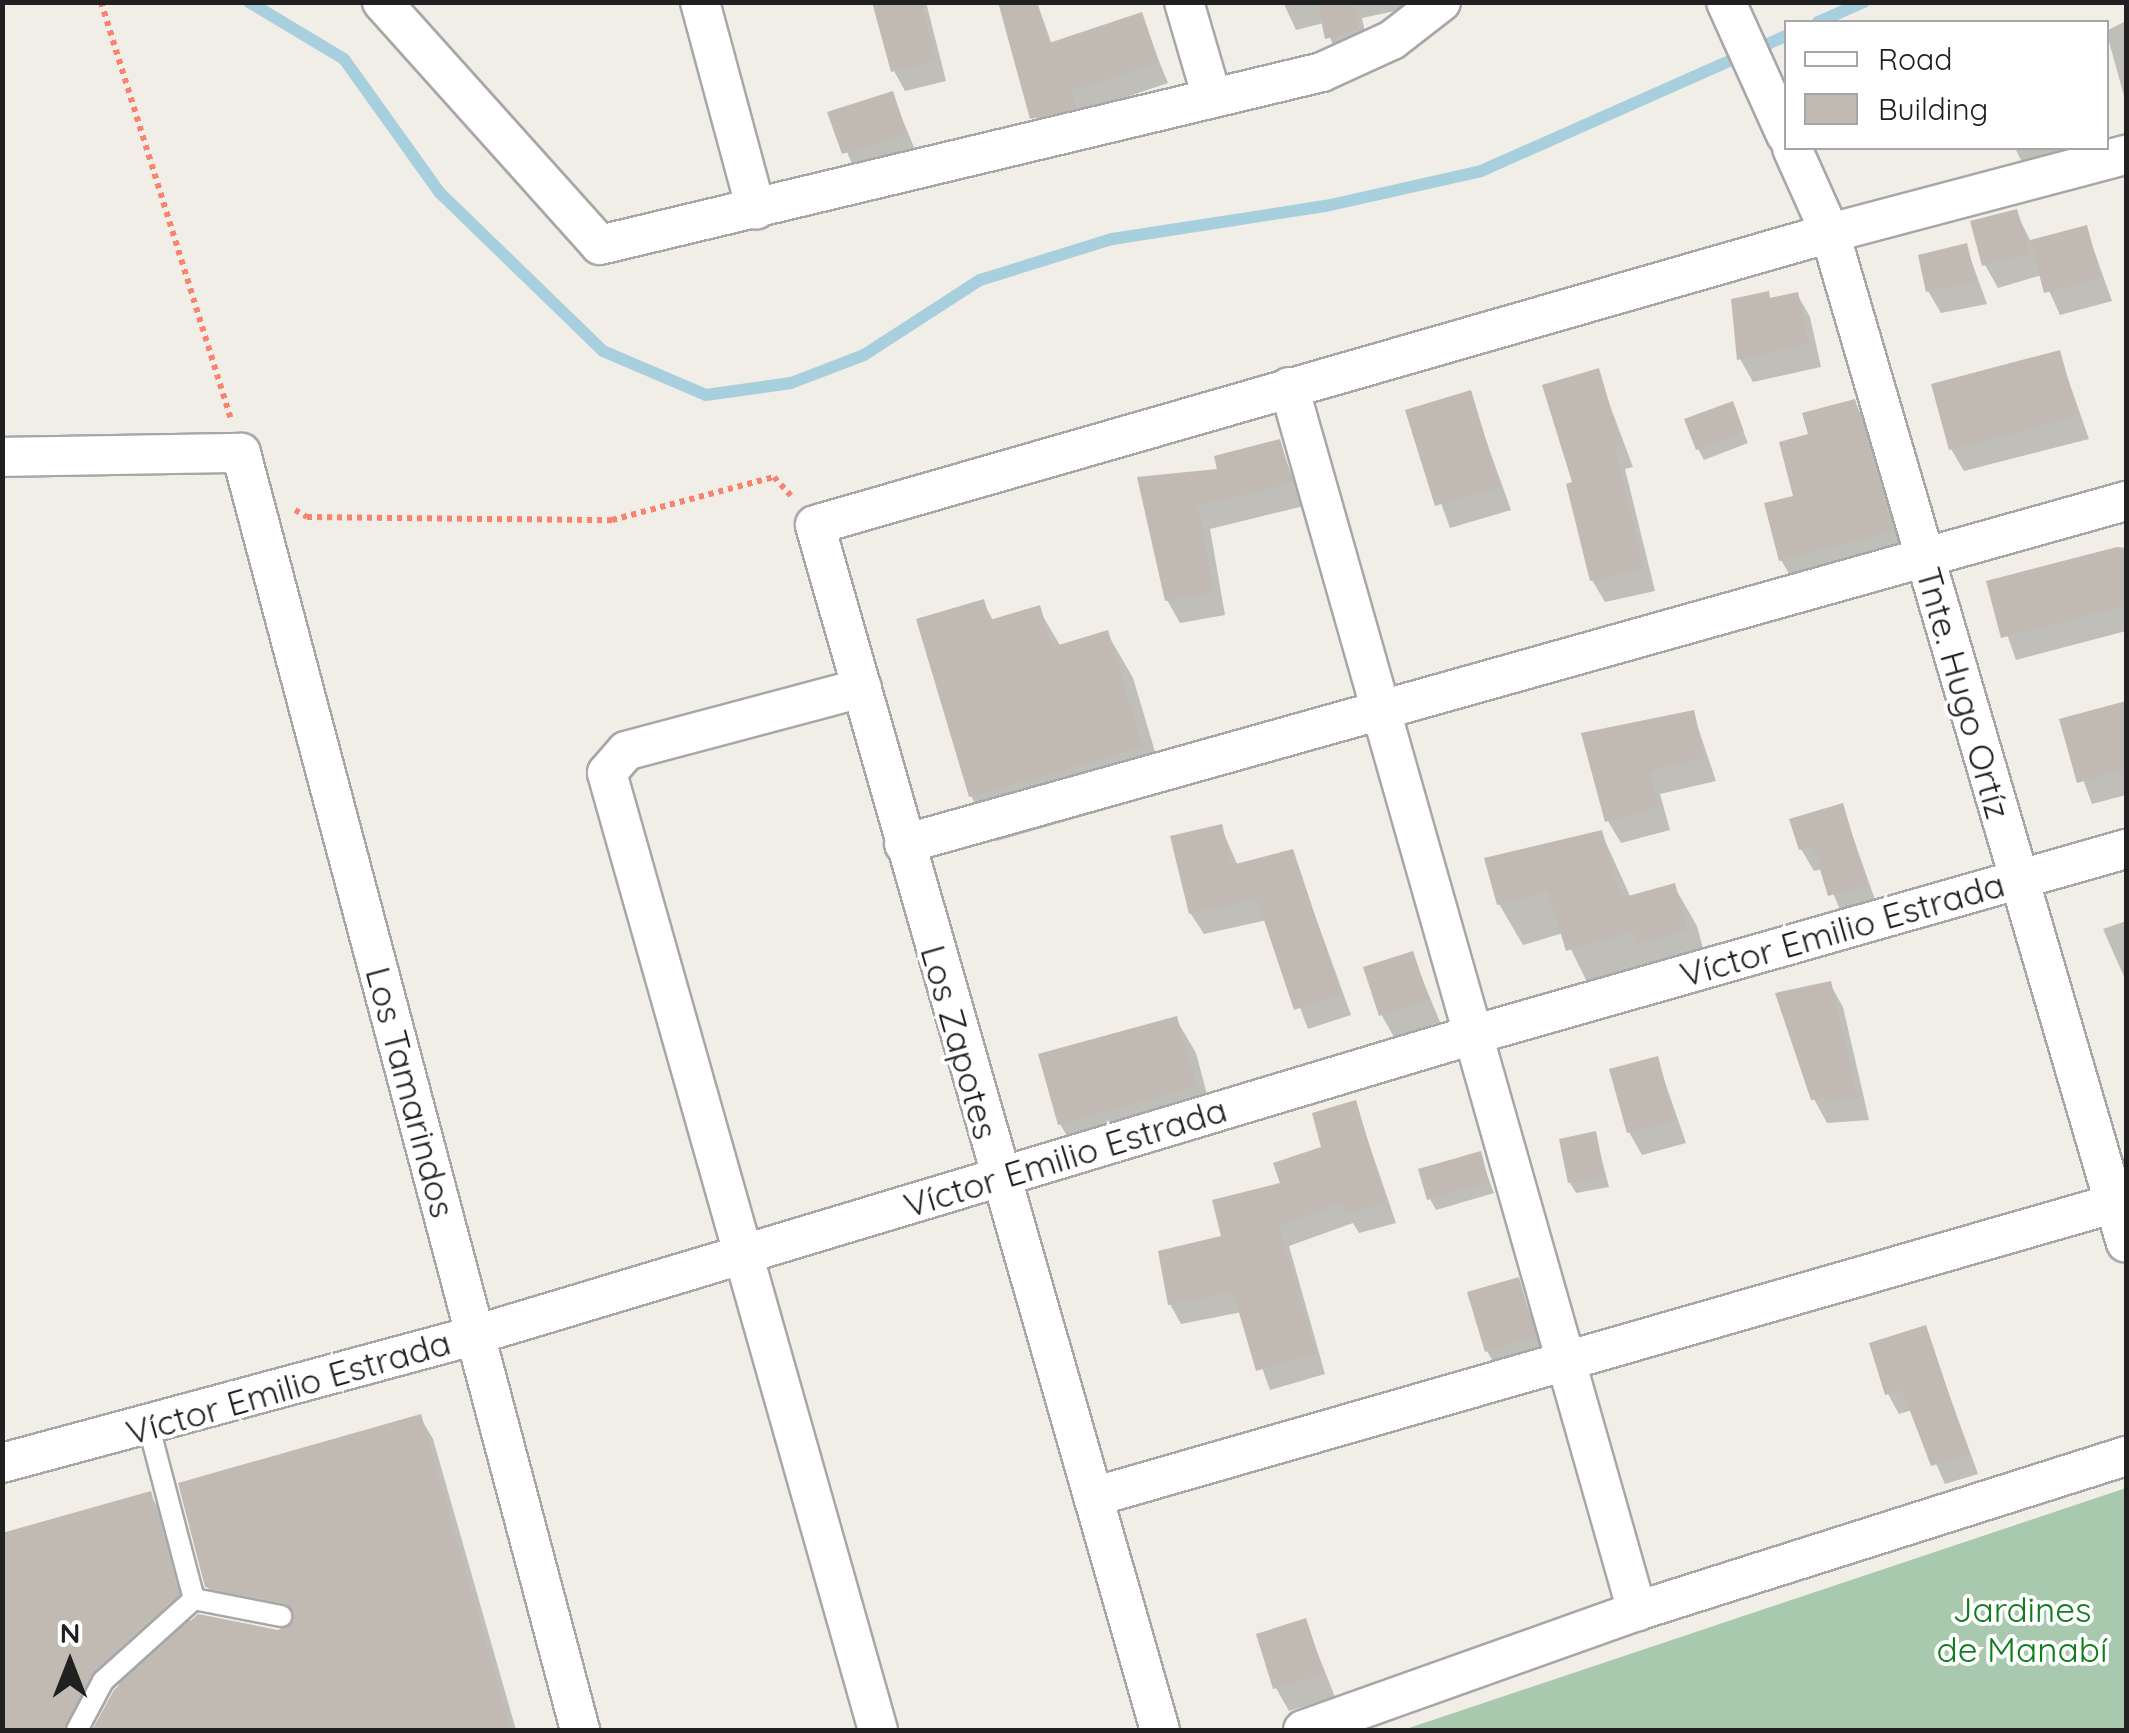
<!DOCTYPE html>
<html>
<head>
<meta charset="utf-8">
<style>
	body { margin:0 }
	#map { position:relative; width:2129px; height:1733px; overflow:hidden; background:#f0eee7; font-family:Quicksand,sans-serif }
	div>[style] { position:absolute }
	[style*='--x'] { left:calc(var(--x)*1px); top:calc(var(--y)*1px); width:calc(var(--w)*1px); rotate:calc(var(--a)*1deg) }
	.cemetery>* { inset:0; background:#a8c9ae }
	.shadow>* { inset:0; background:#0003 }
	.stream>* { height:12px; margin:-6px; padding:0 6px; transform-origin:6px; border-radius:6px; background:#a8cfdd }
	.building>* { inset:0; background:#c1bab3 }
	.path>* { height:6px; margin-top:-3px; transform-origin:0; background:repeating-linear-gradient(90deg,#f78471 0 5px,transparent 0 10px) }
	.roads { filter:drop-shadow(2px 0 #a7a7a7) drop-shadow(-2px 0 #a7a7a7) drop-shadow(0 2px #a7a7a7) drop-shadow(0 -2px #a7a7a7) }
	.lane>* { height:20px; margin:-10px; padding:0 10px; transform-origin:10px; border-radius:10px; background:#fff }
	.street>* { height:38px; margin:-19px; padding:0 19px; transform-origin:19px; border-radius:19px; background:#fff }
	span { translate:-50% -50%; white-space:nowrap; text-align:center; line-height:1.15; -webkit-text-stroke:8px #fff; paint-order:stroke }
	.street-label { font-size:35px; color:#202020 }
	.park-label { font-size:35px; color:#0e7e1c }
	.frame { position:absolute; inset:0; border:5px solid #202020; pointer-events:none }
	.legend { position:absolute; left:1784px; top:20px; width:325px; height:130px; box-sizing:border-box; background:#fff; border:2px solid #a6a6a6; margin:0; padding:12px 18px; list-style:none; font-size:30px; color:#202020 }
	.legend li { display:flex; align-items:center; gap:20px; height:50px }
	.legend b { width:50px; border:2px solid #a6a6a6 }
	.north { position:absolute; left:20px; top:1613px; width:100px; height:100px; -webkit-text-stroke:8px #fff; paint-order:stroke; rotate:0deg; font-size:28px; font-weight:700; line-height:40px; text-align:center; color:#202020 }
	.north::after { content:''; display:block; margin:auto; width:35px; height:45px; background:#202020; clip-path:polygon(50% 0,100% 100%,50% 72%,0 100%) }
</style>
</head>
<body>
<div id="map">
	<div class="cemetery">
		<i style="clip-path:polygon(2126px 1488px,2126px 1730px,1403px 1730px)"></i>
	</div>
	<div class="shadow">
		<i style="clip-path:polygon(878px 2px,926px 2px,946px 81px,905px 91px,894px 71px)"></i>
		<i style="clip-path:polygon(1000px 2px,1037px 2px,1052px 45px,1140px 15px,1168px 83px,1082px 112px,1044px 138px)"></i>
		<i style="clip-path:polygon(1283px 2px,1418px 2px,1419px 6px,1362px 18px,1369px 51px,1339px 59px,1324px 23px,1296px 30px)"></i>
		<i style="clip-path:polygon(2126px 21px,2126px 103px,2106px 31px)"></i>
		<i style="clip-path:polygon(892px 94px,918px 157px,857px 176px,831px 113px)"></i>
		<i style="clip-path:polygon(2015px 148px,2072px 148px,2078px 167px,2032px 182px)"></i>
		<i style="clip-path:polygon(2016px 212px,2031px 242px,2086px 228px,2112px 301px,2060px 315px,2042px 275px,1998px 288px,1985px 265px)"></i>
		<i style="clip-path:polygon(1966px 246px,1987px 304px,1941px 313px,1928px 291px)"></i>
		<i style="clip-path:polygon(1768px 294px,1771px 300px,1797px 294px,1810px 317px,1821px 367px,1753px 382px,1740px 359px)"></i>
		<i style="clip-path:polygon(2059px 353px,2089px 439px,1964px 471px,1951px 449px)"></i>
		<i style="clip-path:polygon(1597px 371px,1633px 467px,1625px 469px,1655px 591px,1605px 602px,1592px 580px,1575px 484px)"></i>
		<i style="clip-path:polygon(1469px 393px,1511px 510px,1450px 528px,1408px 412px)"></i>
		<i style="clip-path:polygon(1854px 402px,1867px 424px,1904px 554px,1794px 582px,1781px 560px,1811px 436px)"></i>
		<i style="clip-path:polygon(1732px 404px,1748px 443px,1704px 460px,1698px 449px)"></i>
		<i style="clip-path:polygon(1279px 442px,1304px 506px,1210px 529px,1225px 615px,1180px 623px,1167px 600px,1140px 479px,1221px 471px)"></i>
		<i style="clip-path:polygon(2126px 550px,2126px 631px,2016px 660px,1989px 583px)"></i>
		<i style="clip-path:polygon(983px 602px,994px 622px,1038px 608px,1061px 647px,1107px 633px,1133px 678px,1167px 792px,997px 841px,971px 796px,919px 620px)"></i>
		<i style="clip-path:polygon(2126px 704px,2126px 795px,2092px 804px,2062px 721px)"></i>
		<i style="clip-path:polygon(1693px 713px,1716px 781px,1660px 794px,1670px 830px,1621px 843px,1608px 821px)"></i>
		<i style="clip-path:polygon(1842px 806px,1878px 908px,1844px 918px,1822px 869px,1814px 871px,1801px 849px)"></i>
		<i style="clip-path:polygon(1221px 827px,1238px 866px,1292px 852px,1351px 1015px,1308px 1029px,1267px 920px,1204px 934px,1191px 914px,1173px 838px)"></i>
		<i style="clip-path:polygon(1601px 832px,1631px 898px,1674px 886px,1697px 926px,1709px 971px,1591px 990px,1563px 933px,1523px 945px,1499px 904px)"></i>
		<i style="clip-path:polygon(2126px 921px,2126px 979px,2125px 979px,2103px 929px)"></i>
		<i style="clip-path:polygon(1412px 954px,1440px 1022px,1394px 1037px,1381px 1014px)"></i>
		<i style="clip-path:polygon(1830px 984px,1843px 1007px,1869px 1120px,1827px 1123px,1814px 1099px)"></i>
		<i style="clip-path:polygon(1176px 1019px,1196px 1053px,1214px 1121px,1080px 1158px,1060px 1124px)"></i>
		<i style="clip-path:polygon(1657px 1059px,1686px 1143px,1642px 1155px,1629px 1132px)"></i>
		<i style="clip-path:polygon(1355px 1103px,1396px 1223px,1359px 1233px,1353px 1223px,1289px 1246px,1325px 1374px,1270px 1390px,1242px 1312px,1181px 1324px,1170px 1304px,1224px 1238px,1324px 1148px)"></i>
		<i style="clip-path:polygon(1595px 1134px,1609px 1187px,1576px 1193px,1570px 1183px)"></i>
		<i style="clip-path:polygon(1479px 1154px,1494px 1193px,1436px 1210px,1430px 1199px)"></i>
		<i style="clip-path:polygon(1518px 1280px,1547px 1359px,1500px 1374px,1487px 1351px)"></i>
		<i style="clip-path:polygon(1925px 1328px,1978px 1474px,1945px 1484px,1912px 1410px,1899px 1414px,1888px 1394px)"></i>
		<i style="clip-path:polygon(420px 1417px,433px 1439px,516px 1730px,95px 1730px,120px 1682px,103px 1697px,87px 1730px,2px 1730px,2px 1536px,150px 1494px,163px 1516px,191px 1623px,279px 1632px,292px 1624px,221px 1610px,207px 1586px)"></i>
		<i style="clip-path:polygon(1305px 1621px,1335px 1697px,1289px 1711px,1276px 1688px)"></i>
	</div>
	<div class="stream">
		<i style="--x:249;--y:2;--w:111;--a:31"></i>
		<i style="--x:344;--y:59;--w:165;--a:54.4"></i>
		<i style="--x:440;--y:193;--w:227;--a:44.1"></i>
		<i style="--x:603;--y:351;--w:112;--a:23.1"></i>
		<i style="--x:706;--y:395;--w:86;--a:-8"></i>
		<i style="--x:791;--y:383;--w:78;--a:-21"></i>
		<i style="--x:864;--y:355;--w:138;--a:-32.9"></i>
		<i style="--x:980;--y:280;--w:138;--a:-17.3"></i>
		<i style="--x:1112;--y:239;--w:217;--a:-8.8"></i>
		<i style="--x:1326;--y:206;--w:159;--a:-12.7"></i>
		<i style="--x:1481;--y:171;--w:334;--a:-23.9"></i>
		<i style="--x:1818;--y:22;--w:50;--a:-23.5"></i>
	</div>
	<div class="building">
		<i style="clip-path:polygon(872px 2px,921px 2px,937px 60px,891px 72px)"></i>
		<i style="clip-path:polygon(998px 2px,1036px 2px,1049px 43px,1142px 12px,1159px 62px,1072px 91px,1077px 108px,1030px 119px)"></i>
		<i style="clip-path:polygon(1317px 2px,1353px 2px,1359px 30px,1325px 39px)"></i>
		<i style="clip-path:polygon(893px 91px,907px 134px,842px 154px,827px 112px)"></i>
		<i style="clip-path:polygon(2017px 209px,2030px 253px,1982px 266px,1970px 221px)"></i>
		<i style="clip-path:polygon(2087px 225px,2101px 278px,2044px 293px,2030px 240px)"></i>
		<i style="clip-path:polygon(1967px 243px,1976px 281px,1926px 292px,1918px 255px)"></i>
		<i style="clip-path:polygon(1769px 291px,1770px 298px,1798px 292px,1809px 344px,1737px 360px,1731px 299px)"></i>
		<i style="clip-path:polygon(2060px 350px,2078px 416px,1949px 450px,1931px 384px)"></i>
		<i style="clip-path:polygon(1599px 368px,1621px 444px,1614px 446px,1644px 568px,1590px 581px,1566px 484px,1572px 482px,1542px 385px)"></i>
		<i style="clip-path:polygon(1471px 390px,1500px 487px,1435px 506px,1405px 410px)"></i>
		<i style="clip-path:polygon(1855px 399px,1893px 531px,1779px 561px,1764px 503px,1793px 496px,1779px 442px,1808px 434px,1802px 413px)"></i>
		<i style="clip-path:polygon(1733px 401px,1744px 432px,1696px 450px,1684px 419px)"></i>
		<i style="clip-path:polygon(1280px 439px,1293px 483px,1198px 506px,1214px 593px,1165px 601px,1137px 477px,1217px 469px,1214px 456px)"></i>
		<i style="clip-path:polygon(2117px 547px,2126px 548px,2126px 606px,2001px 638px,1986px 581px)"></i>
		<i style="clip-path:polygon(984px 599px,990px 620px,1040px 605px,1052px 647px,1108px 630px,1143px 747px,969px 797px,916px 619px)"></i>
		<i style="clip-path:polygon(2126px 701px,2126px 769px,2077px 783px,2059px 719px)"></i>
		<i style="clip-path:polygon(1694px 710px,1705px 758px,1649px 771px,1659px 807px,1605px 822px,1581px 733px)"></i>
		<i style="clip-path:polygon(1843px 803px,1867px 885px,1828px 896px,1813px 846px,1799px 850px,1789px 819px)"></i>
		<i style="clip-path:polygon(1222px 824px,1232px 865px,1293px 849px,1341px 994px,1294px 1010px,1257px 899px,1189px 914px,1170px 836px)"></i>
		<i style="clip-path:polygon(1602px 830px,1621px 898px,1675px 883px,1687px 930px,1636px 944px,1633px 931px,1566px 951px,1548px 891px,1497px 905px,1484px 858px)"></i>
		<i style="clip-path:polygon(1413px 951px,1429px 999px,1379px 1016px,1363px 967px)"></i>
		<i style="clip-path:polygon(1831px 981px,1858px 1098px,1811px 1100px,1775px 993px)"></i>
		<i style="clip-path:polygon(1177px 1016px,1196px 1086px,1058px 1125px,1038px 1054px)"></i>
		<i style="clip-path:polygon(1658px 1056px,1675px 1121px,1627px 1133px,1609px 1069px)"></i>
		<i style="clip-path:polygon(1356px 1100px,1386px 1203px,1345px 1214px,1342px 1203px,1279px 1225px,1316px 1353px,1256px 1371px,1233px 1292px,1168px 1305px,1158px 1251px,1221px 1236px,1212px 1200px,1280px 1183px,1273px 1163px,1321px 1147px,1312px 1113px)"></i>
		<i style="clip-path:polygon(1596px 1131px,1605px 1176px,1568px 1183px,1559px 1139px)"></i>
		<i style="clip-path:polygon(1481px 1151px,1489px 1182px,1427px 1200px,1418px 1169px)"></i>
		<i style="clip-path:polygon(1519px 1277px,1536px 1336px,1485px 1352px,1467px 1292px)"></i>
		<i style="clip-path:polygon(1926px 1325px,1969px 1454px,1931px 1466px,1902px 1390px,1885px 1395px,1869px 1343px)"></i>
		<i style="clip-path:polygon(421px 1414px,511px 1730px,92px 1730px,114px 1690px,198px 1614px,278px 1630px,294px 1620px,285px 1603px,205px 1587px,178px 1483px)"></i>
		<i style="clip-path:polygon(151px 1491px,179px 1594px,93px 1671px,63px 1730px,2px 1730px,2px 1533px)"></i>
		<i style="clip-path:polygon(1306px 1618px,1324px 1674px,1273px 1689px,1256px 1634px)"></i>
	</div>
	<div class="path">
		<i style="--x:101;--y:2;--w:435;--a:72.7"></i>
		<i style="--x:295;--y:510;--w:14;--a:30"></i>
		<i style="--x:307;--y:517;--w:305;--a:0.6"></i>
		<i style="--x:612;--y:520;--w:168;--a:-14.9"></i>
		<i style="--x:774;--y:477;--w:25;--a:48"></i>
	</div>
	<div class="roads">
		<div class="lane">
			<i style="--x:194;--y:1599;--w:89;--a:11.1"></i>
			<i style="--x:77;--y:1730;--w:55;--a:-62"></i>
			<i style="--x:103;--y:1681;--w:122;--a:-42"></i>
			<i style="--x:194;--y:1599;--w:178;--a:-104.7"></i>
		</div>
		<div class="street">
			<i style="--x:382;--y:2;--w:326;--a:48.1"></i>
			<i style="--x:600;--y:245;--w:742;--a:-13.47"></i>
			<i style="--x:1322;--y:72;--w:77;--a:-24.6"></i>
			<i style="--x:1392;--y:40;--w:62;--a:-37.8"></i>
			<i style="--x:700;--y:2;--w:215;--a:74.9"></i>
			<i style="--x:1184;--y:2;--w:100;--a:73.7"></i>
			<i style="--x:1726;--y:2;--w:146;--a:65.7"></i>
			<i style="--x:1792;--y:148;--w:93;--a:65.9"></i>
			<i style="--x:1830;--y:233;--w:1052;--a:73.67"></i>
			<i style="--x:1289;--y:387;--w:1273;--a:74.13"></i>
			<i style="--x:2;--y:457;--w:239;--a:-1"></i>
			<i style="--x:241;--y:453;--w:1321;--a:75.13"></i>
			<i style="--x:862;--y:688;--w:244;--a:165.1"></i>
			<i style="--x:626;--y:751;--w:29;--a:131"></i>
			<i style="--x:607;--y:773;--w:995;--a:74.19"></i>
			<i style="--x:904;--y:844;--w:1269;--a:-15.68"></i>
			<i style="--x:2;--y:1463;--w:490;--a:-15.1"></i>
			<i style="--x:475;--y:1335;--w:1038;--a:-16.74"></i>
			<i style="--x:1469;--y:1036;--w:683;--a:-15.89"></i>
			<i style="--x:1093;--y:1497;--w:1075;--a:-16.04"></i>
			<i style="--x:1160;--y:1730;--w:1253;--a:-105.98"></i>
			<i style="--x:815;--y:525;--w:1056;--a:-16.05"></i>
			<i style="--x:1830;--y:233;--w:306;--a:-14.8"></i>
			<i style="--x:1303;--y:1730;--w:355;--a:-19.6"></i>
			<i style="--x:1637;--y:1611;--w:513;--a:-17.59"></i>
		</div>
	</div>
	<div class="street-label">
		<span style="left:1964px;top:693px;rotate:74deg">Tnte. Hugo Ortíz</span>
		<span style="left:1842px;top:929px;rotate:-16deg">Víctor Emilio Estrada</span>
		<span style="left:960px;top:1042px;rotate:74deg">Los Zapotes</span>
		<span style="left:411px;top:1092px;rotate:75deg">Los Tamarindos</span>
		<span style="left:1065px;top:1157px;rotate:-17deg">Víctor Emilio Estrada</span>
		<span style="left:288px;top:1387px;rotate:-16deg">Víctor Emilio Estrada</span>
	</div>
	<div class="park-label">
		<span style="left:2022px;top:1629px">Jardines<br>de Manabí</span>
	</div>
	<div class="frame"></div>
	<ul class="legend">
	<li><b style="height:12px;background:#fff"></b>Road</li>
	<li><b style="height:28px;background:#c1bab3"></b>Building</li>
	</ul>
	<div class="north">N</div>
</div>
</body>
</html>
